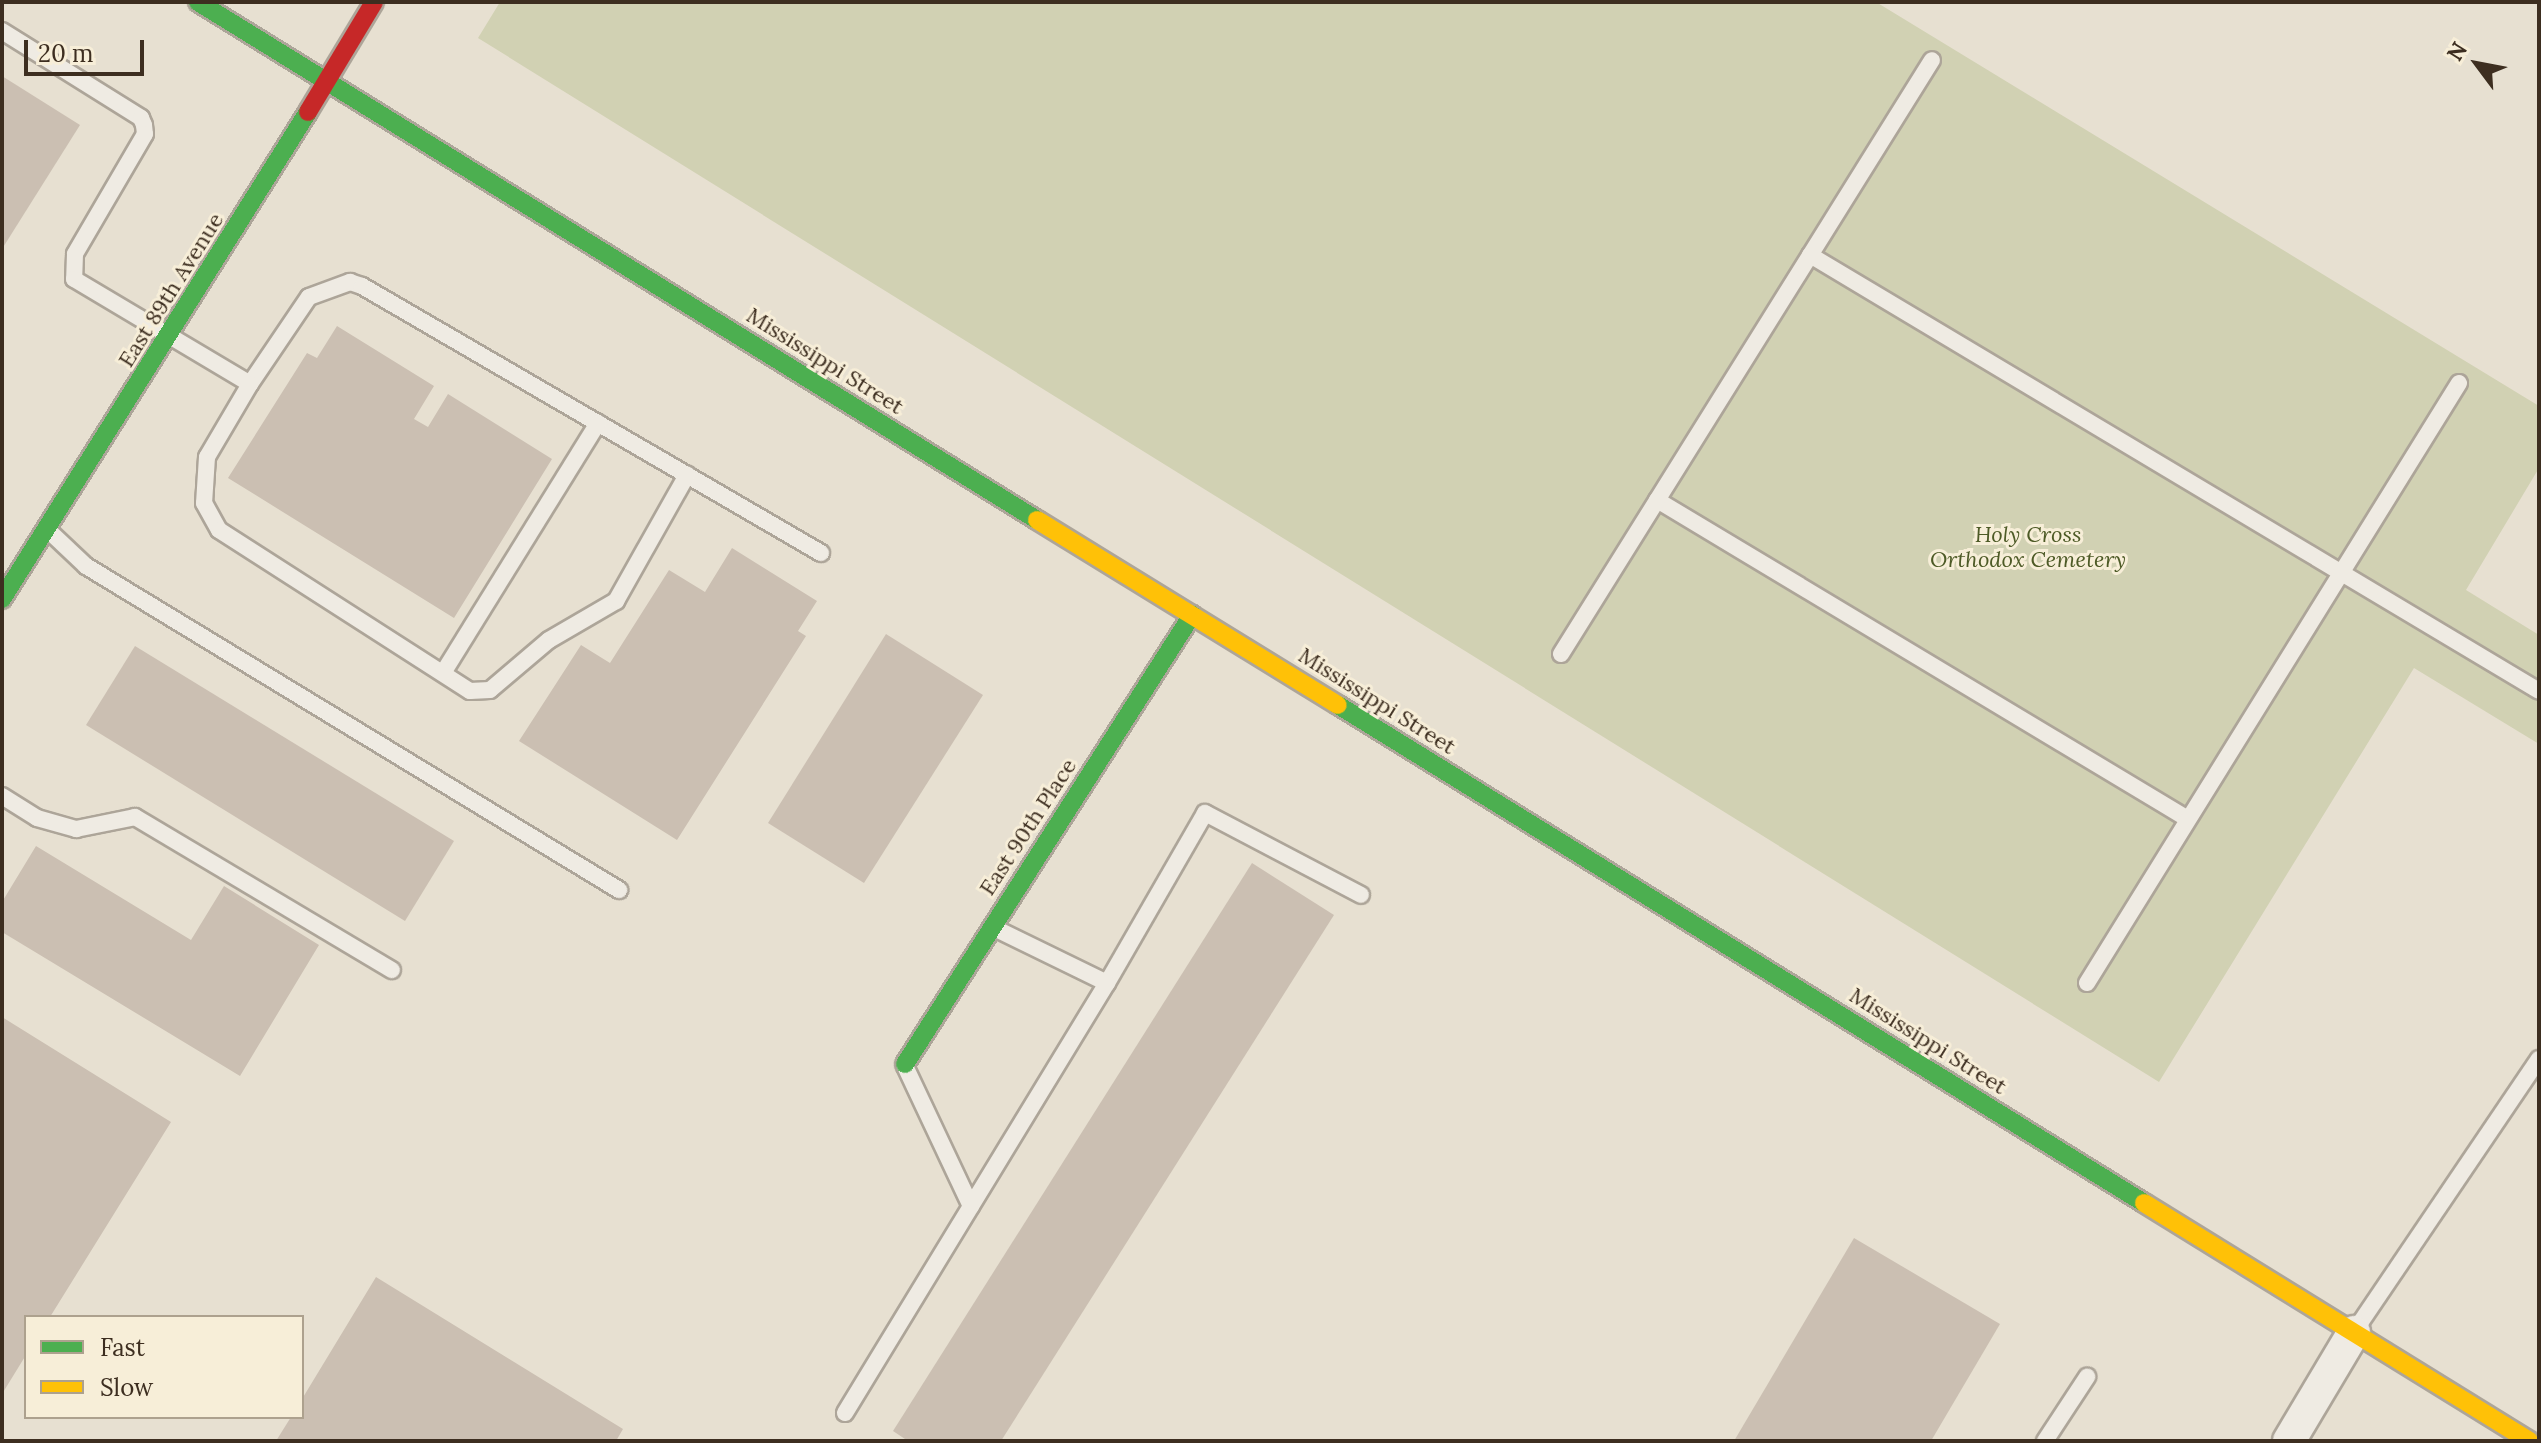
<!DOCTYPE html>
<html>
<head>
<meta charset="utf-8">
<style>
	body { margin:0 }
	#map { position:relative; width:2541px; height:1443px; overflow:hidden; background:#e7e0d1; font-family:Lora,serif }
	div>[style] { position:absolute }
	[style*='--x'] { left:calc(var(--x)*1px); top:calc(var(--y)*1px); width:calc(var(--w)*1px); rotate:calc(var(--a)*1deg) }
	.cemetery>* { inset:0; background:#d1d1b3 }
	.building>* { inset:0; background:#cbbfb2 }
	.roads { filter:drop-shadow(2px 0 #ada599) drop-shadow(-2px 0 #ada599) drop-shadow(0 2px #ada599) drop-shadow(0 -2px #ada599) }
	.lane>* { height:16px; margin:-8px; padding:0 8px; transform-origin:8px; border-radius:8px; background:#efebe3 }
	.street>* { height:32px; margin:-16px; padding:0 16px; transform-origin:16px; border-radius:16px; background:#efebe3 }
	.fast>* { height:18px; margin:-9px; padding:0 9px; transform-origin:9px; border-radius:9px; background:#4caf50 }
	.slow>* { height:18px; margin:-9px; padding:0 9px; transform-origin:9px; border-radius:9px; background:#ffc107 }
	.jam>* { height:18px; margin:-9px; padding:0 9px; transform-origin:9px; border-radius:9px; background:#c62828 }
	span { translate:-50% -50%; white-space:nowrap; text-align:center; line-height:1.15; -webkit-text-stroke:6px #f7eed8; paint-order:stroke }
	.street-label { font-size:22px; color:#3d2e20 }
	.park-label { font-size:22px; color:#4d5a26; font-style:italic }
	.frame { position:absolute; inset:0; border:4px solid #3d2e20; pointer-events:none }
	.legend { position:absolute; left:24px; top:1315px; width:280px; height:104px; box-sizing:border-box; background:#f7eed8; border:2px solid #ada18e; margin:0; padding:10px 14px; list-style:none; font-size:24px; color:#3d2e20 }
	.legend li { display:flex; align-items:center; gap:16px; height:40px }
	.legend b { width:40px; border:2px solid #ada18e }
	.north { position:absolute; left:2437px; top:24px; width:80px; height:80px; -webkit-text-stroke:6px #f7eed8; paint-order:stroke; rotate:302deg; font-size:22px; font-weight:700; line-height:32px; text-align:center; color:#3d2e20 }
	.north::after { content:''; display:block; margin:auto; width:28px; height:36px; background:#3d2e20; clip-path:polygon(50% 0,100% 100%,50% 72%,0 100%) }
	.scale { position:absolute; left:24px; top:40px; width:120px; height:36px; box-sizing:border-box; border:4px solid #3d2e20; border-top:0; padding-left:10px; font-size:24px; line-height:28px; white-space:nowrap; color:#3d2e20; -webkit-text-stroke:6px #f7eed8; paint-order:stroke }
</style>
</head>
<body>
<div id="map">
	<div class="cemetery">
		<i style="clip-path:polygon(500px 2px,1876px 2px,2539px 406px,2539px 468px,2466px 590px,2539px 635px,2539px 744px,2414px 668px,2159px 1082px,478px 38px)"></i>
	</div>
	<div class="building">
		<i style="clip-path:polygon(2px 76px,80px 125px,2px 249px)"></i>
		<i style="clip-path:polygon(337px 326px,434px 386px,414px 419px,428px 427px,448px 394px,552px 459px,454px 618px,228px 478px,307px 353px,317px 358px)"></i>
		<i style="clip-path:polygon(732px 548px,817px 601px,798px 631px,806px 636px,677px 840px,519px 741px,581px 645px,610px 663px,669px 570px,705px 592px)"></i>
		<i style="clip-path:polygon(886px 634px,983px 695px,864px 883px,768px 823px)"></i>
		<i style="clip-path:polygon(135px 646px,454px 841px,405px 921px,86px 725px)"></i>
		<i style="clip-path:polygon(36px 846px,191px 940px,224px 886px,319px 945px,240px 1076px,2px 932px,2px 902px)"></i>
		<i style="clip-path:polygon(1252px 863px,1334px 915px,1001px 1441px,908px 1441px,893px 1431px)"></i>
		<i style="clip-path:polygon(2px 1017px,171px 1122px,50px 1317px,26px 1317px,26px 1355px,2px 1394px)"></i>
		<i style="clip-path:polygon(1854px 1238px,2000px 1324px,1931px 1441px,1734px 1441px)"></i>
		<i style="clip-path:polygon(376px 1277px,623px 1429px,616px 1441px,276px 1441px,291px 1417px,302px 1417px,302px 1399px)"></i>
	</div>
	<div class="roads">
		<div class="lane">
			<i style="--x:2;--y:31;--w:164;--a:32"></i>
			<i style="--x:141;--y:118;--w:8;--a:67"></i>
			<i style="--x:144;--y:125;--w:9;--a:84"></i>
			<i style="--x:145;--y:134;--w:139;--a:120.3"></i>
			<i style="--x:75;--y:254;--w:25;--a:92"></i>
			<i style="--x:74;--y:279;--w:205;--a:30.8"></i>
			<i style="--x:250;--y:384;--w:105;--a:-55.9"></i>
			<i style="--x:309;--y:297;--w:44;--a:-20.1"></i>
			<i style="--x:350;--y:282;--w:13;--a:18"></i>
			<i style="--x:362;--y:286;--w:531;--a:30.19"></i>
			<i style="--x:1810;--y:255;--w:849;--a:30.88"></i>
			<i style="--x:250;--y:384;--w:85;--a:120.5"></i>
			<i style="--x:207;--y:457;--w:46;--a:93.7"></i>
			<i style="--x:204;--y:503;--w:31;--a:61"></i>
			<i style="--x:219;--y:530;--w:298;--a:32.7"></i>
			<i style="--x:470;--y:691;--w:20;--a:-3"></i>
			<i style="--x:490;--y:690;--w:77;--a:-40.3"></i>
			<i style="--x:549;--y:640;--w:78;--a:-30.2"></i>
			<i style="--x:616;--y:601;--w:145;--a:-60.6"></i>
			<i style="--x:1657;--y:500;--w:619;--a:31"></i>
			<i style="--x:49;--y:531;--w:51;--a:43.4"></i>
			<i style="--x:86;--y:566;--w:624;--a:31.29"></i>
			<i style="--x:1561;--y:654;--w:700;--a:-58.01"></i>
			<i style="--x:443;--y:673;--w:294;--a:-58.2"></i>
			<i style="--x:2;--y:796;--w:41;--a:32.2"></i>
			<i style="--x:37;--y:818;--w:41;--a:15.8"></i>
			<i style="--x:76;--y:829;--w:60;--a:-11.5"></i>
			<i style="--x:135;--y:817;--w:299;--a:30.8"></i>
			<i style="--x:1107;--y:983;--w:196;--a:-60"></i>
			<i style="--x:1205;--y:813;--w:176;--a:27.7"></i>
			<i style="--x:2087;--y:983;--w:706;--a:-58.2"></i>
			<i style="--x:905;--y:1066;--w:155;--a:64.8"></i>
			<i style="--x:2356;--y:1329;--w:326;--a:-55.9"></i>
			<i style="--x:845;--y:1413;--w:504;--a:-58.65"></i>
			<i style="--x:1107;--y:983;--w:126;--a:-154"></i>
			<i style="--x:2045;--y:1441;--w:77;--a:-56.7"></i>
		</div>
		<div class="street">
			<i style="--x:2289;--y:1441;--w:127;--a:-59.2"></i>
		</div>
		<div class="fast">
			<i style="--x:198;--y:2;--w:986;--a:31.69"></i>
			<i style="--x:2;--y:599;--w:575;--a:-57.86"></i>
			<i style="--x:1338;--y:705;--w:947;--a:31.71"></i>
			<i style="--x:905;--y:1064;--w:533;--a:-57.41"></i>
		</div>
		<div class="slow">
			<i style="--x:1037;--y:520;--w:353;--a:31.6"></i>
			<i style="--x:2144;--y:1203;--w:453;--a:31.7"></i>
		</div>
		<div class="jam">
			<i style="--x:308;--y:112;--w:128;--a:-59"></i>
		</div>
	</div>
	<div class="street-label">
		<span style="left:171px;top:290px;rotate:-58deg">East 89th Avenue</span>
		<span style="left:825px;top:361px;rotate:32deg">Mississippi Street</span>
		<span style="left:1377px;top:701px;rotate:32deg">Mississippi Street</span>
		<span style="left:1028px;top:827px;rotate:-57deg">East 90th Place</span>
		<span style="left:1928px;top:1041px;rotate:32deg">Mississippi Street</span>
	</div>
	<div class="park-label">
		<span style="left:2028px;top:547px">Holy Cross<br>Orthodox Cemetery</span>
	</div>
	<div class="frame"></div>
	<ul class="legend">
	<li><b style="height:10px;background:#4caf50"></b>Fast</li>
	<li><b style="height:10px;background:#ffc107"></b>Slow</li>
	</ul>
	<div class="north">N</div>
	<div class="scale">20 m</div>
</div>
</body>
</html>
